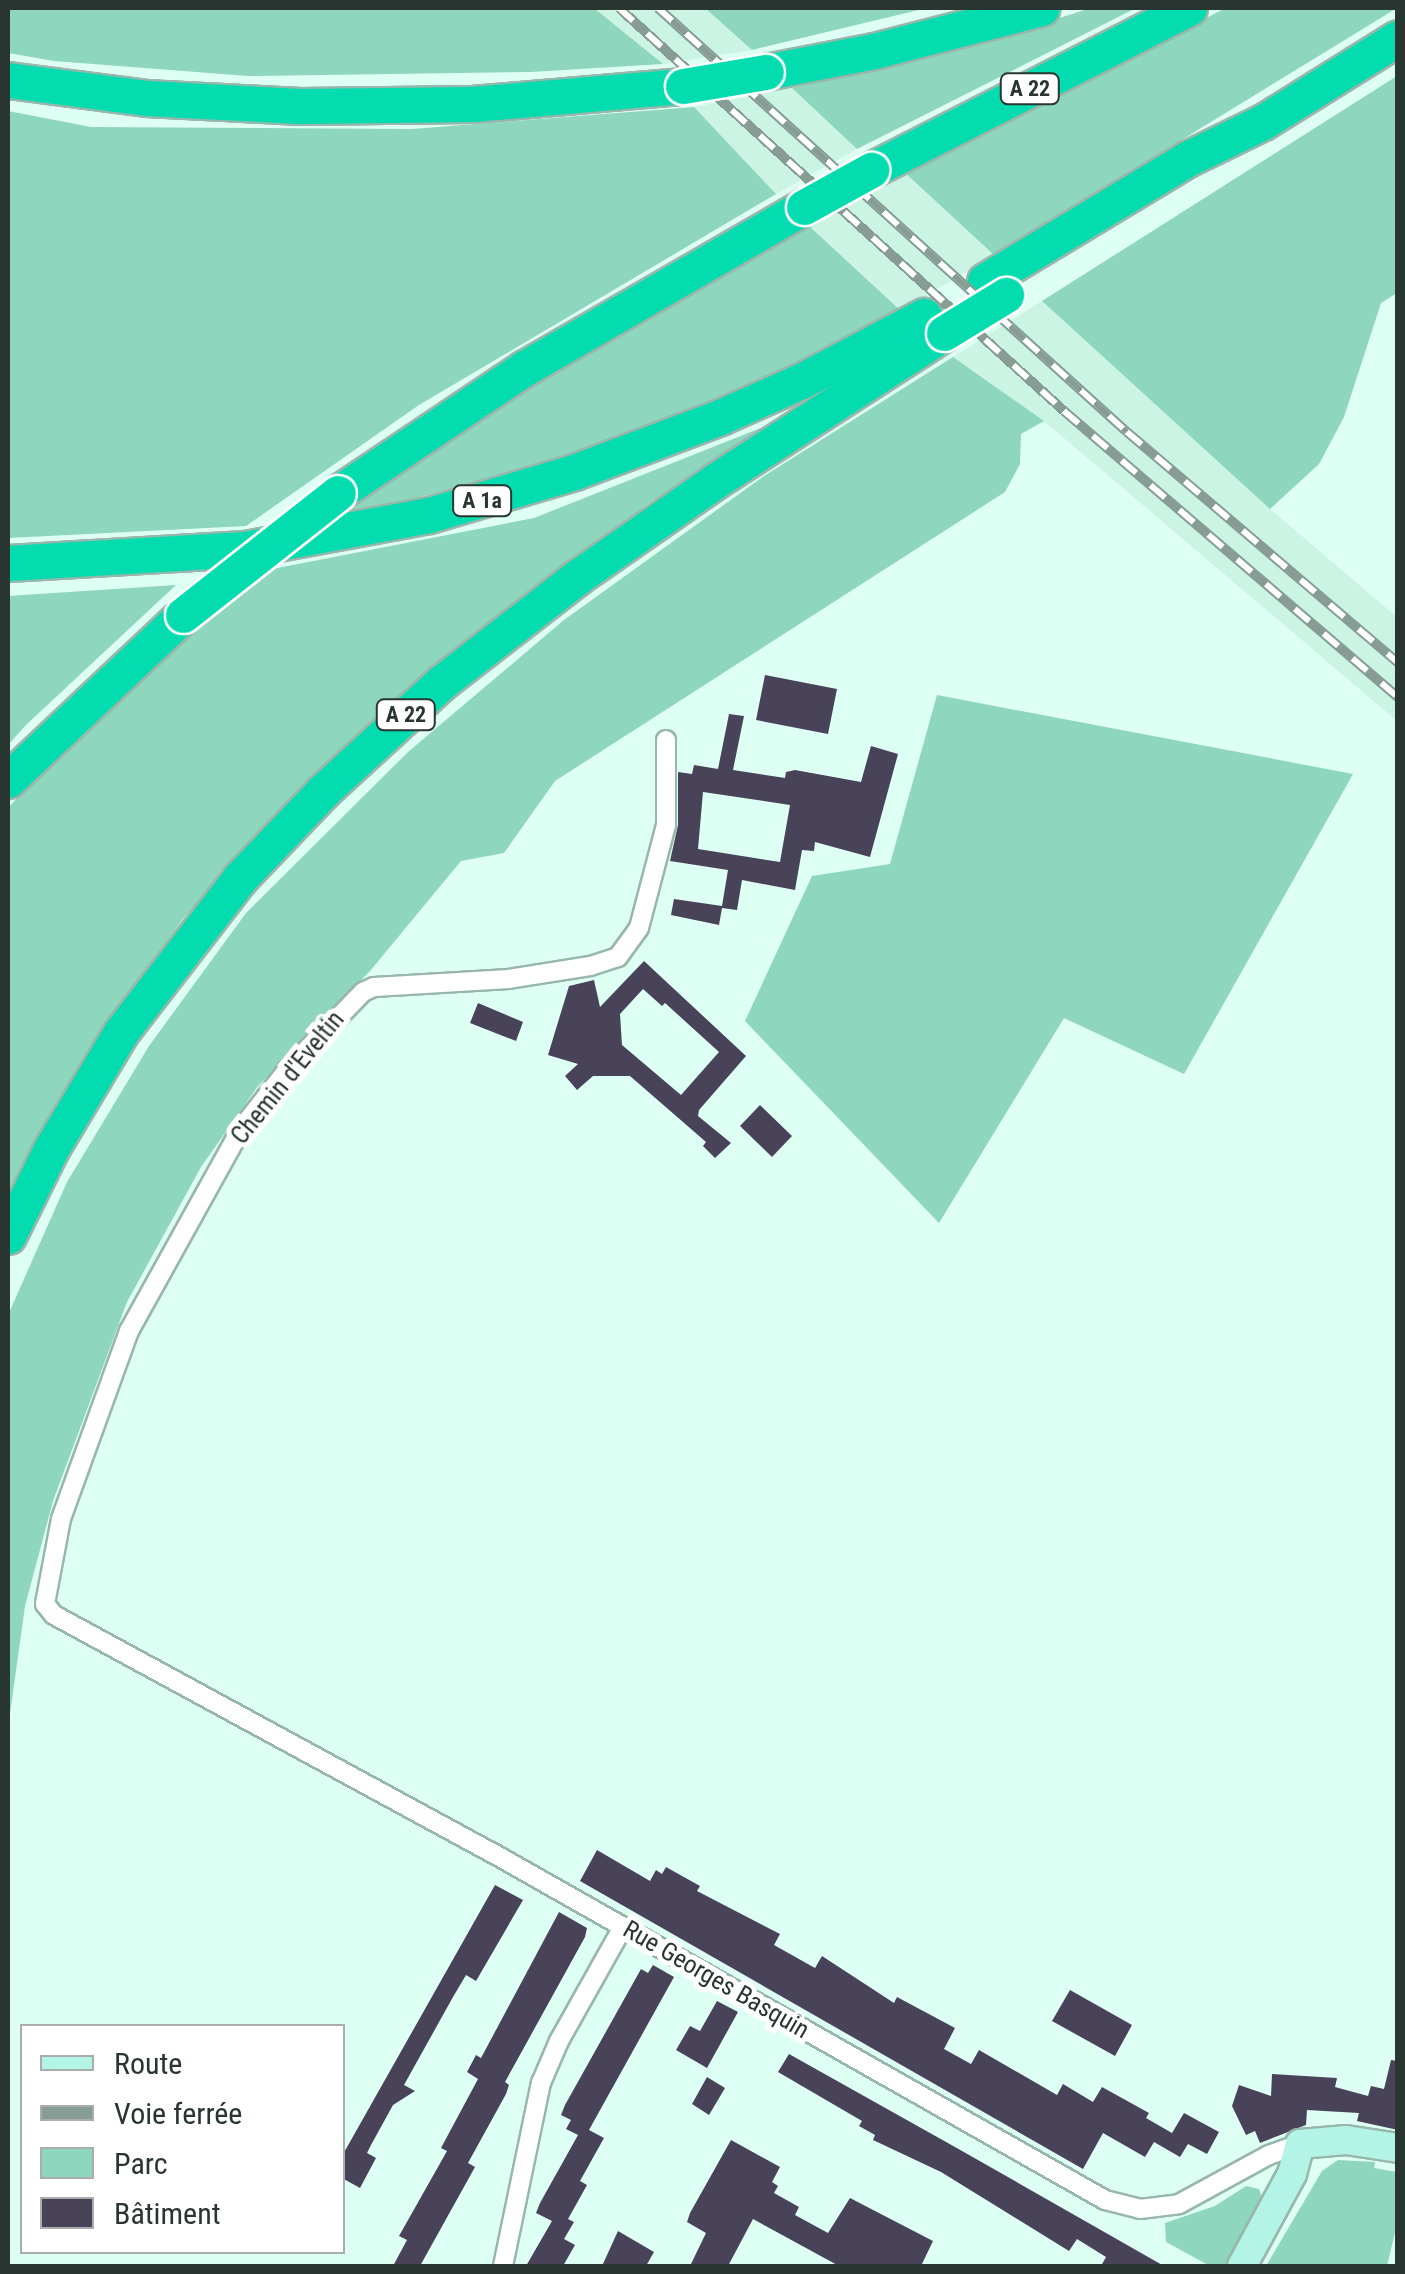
<!DOCTYPE html>
<html>
<head>
<meta charset="utf-8">
<style>
	body { margin:0 }
	#map { position:relative; width:1405px; height:2274px; overflow:hidden; background:#defff3; font-family:"Roboto Condensed",sans-serif }
	div>[style] { position:absolute }
	[style*='--x'] { left:calc(var(--x)*1px); top:calc(var(--y)*1px); width:calc(var(--w)*1px); rotate:calc(var(--a)*1deg) }
	.built>* { inset:0; background:#cbf4e5 }
	.green>* { inset:0; background:#8ed6be }
	.building>* { inset:0; background:#484359 }
	.roads { filter:drop-shadow(2px 0 #98b7ac) drop-shadow(-2px 0 #98b7ac) drop-shadow(0 2px #98b7ac) drop-shadow(0 -2px #98b7ac) }
	.street>* { height:18px; margin:-9px; padding:0 9px; transform-origin:9px; border-radius:9px; background:#fff }
	.secondary>* { height:28px; margin:-14px; padding:0 14px; transform-origin:14px; border-radius:14px; background:#b3f4e7 }
	.highway>* { height:35px; margin:-17.5px; padding:0 17.5px; transform-origin:17.5px; border-radius:17.5px; background:#02dcaf }
	.rail>* { height:10px; margin-top:-5px; transform-origin:0; background:repeating-linear-gradient(90deg,#fff 0 19px,#869c94 0 38px); box-sizing:border-box; border-block:2px solid #869c94 }
	.bridges { filter:drop-shadow(2px 0 #fff) drop-shadow(-2px 0 #fff) drop-shadow(0 2px #fff) drop-shadow(0 -2px #fff) }
	.highway-bridge>* { height:35px; margin:-17.5px; padding:0 17.5px; transform-origin:17.5px; border-radius:17.5px; background:#02dcaf }
	span { translate:-50% -50%; white-space:nowrap; text-align:center; line-height:1.15; -webkit-text-stroke:10px #fff; paint-order:stroke }
	.shield-label span { padding:2px 8px; background:#fff; border:2px solid; border-radius:8px; -webkit-text-stroke-width:0 }
	.shield-label { font-size:22px; color:#293531; font-weight:700 }
	.street-label { font-size:25px; color:#293531 }
	.frame { position:absolute; inset:0; border:10px solid #293531; pointer-events:none }
	.legend { position:absolute; left:20px; top:2024px; width:325px; height:230px; box-sizing:border-box; background:#fff; border:2px solid #a9aead; margin:0; padding:12px 18px; list-style:none; font-size:30px; color:#293531 }
	.legend li { display:flex; align-items:center; gap:20px; height:50px }
	.legend b { width:50px; border:2px solid #a9aead }
</style>
</head>
<body>
<div id="map">
	<div class="built">
		<i style="clip-path:polygon(594px 8px,705px 8px,752px 50px,663px 64px)"></i>
		<i style="clip-path:polygon(792px 88px,857px 149px,776px 194px,694px 107px)"></i>
		<i style="clip-path:polygon(902px 170px,994px 255px,901px 311px,806px 222px)"></i>
		<i style="clip-path:polygon(1042px 301px,1270px 509px,1397px 617px,1397px 721px,1044px 421px,953px 357px)"></i>
	</div>
	<div class="green">
		<i style="clip-path:polygon(8px 8px,594px 8px,663px 64px,531px 72px,248px 76px,54px 61px,8px 53px)"></i>
		<i style="clip-path:polygon(705px 8px,927px 8px,752px 50px)"></i>
		<i style="clip-path:polygon(1091px 8px,1136px 8px,857px 149px,792px 88px,961px 49px)"></i>
		<i style="clip-path:polygon(1226px 8px,1397px 8px,994px 255px,902px 170px)"></i>
		<i style="clip-path:polygon(1397px 76px,1397px 293px,1381px 303px,1344px 417px,1319px 464px,1270px 509px,1042px 301px)"></i>
		<i style="clip-path:polygon(694px 107px,776px 194px,419px 405px,246px 526px,8px 538px,8px 111px,91px 127px,412px 129px)"></i>
		<i style="clip-path:polygon(805px 222px,901px 311px,709px 406px,564px 459px,326px 522px,530px 385px)"></i>
		<i style="clip-path:polygon(953px 357px,1044px 421px,1021px 434px,1020px 464px,1005px 492px,555px 781px,504px 853px,461px 861px,370px 971px,258px 1086px,201px 1167px,127px 1302px,53px 1501px,25px 1606px,8px 1728px,8px 1315px,67px 1182px,149px 1046px,246px 913px,408px 752px,564px 620px,764px 476px)"></i>
		<i style="clip-path:polygon(776px 422px,646px 505px,515px 607px,306px 784px,182px 920px,77px 1071px,8px 1193px,8px 808px,31px 783px,153px 664px,262px 571px,534px 518px)"></i>
		<i style="clip-path:polygon(176px 585px,26px 725px,8px 745px,8px 596px)"></i>
		<i style="clip-path:polygon(937px 695px,1353px 774px,1184px 1074px,1064px 1018px,939px 1223px,745px 1021px,812px 876px,890px 864px)"></i>
		<i style="clip-path:polygon(1338px 2160px,1375px 2162px,1374px 2168px,1397px 2172px,1397px 2224px,1387px 2266px,1266px 2266px,1322px 2171px)"></i>
		<i style="clip-path:polygon(1246px 2186px,1259px 2189px,1263px 2200px,1225px 2266px,1210px 2266px,1166px 2242px,1165px 2223px,1215px 2206px)"></i>
	</div>
	<div class="building">
		<i style="clip-path:polygon(765px 675px,837px 689px,828px 734px,756px 720px)"></i>
		<i style="clip-path:polygon(evenodd,729px 714px,744px 716px,733px 770px,785px 778px,786px 772px,795px 770px,861px 782px,871px 746px,898px 754px,870px 857px,815px 842px,814px 851px,802px 850px,795px 890px,742px 880px,737px 910px,722px 908px,719px 925px,671px 915px,674px 899px,722px 906px,728px 870px,670px 861px,678px 825px,678px 772px,692px 774px,694px 765px,718px 769px,729px 714px,703px 792px,790px 805px,780px 862px,698px 849px,703px 792px)"></i>
		<i style="clip-path:polygon(evenodd,644px 961px,746px 1056px,699px 1110px,698px 1116px,731px 1143px,715px 1158px,703px 1146px,706px 1142px,630px 1076px,593px 1076px,577px 1090px,565px 1076px,578px 1064px,548px 1055px,569px 986px,594px 980px,600px 1007px,644px 961px,643px 989px,662px 1006px,665px 1003px,719px 1052px,681px 1095px,622px 1045px,620px 1014px,643px 989px)"></i>
		<i style="clip-path:polygon(478px 1003px,523px 1022px,516px 1041px,470px 1023px)"></i>
		<i style="clip-path:polygon(760px 1105px,792px 1136px,772px 1157px,740px 1126px)"></i>
		<i style="clip-path:polygon(597px 1850px,650px 1881px,656px 1870px,662px 1874px,666px 1867px,700px 1886px,697px 1891px,780px 1934px,774px 1945px,815px 1968px,822px 1956px,894px 2003px,897px 1997px,955px 2028px,944px 2049px,971px 2064px,979px 2050px,1057px 2095px,1063px 2084px,1093px 2102px,1102px 2087px,1149px 2113px,1146px 2118px,1172px 2133px,1184px 2113px,1219px 2132px,1207px 2154px,1188px 2144px,1180px 2157px,1154px 2142px,1145px 2157px,1103px 2133px,1083px 2169px,580px 1881px)"></i>
		<i style="clip-path:polygon(495px 1885px,523px 1900px,476px 1981px,466px 1975px,453px 1997px,404px 2085px,415px 2091px,393px 2105px,371px 2145px,367px 2153px,376px 2158px,360px 2188px,342px 2178px,342px 2156px)"></i>
		<i style="clip-path:polygon(559px 1912px,587px 1928px,585px 1937px,505px 2082px,509px 2085px,506px 2094px,468px 2163px,475px 2167px,420px 2266px,393px 2266px,407px 2240px,399px 2236px,447px 2151px,441px 2148px,478px 2079px,467px 2072px,476px 2055px,481px 2058px)"></i>
		<i style="clip-path:polygon(653px 1965px,674px 1977px,589px 2130px,604px 2138px,580px 2181px,587px 2185px,568px 2219px,574px 2222px,564px 2239px,575px 2245px,563px 2266px,526px 2266px,552px 2221px,536px 2213px,540px 2203px,578px 2135px,566px 2129px,571px 2120px,561px 2115px,565px 2105px,641px 1969px,648px 1973px)"></i>
		<i style="clip-path:polygon(1070px 1990px,1132px 2025px,1115px 2056px,1052px 2021px)"></i>
		<i style="clip-path:polygon(717px 2001px,738px 2012px,707px 2068px,676px 2050px,690px 2026px,700px 2031px)"></i>
		<i style="clip-path:polygon(789px 2054px,955px 2147px,1164px 2266px,1101px 2266px,1106px 2257px,1077px 2239px,1069px 2251px,941px 2172px,873px 2140px,875px 2135px,859px 2126px,862px 2121px,778px 2072px)"></i>
		<i style="clip-path:polygon(1391px 2060px,1398px 2061px,1398px 2130px,1357px 2121px,1359px 2113px,1307px 2110px,1306px 2125px,1260px 2143px,1255px 2131px,1246px 2135px,1232px 2106px,1239px 2085px,1271px 2096px,1272px 2074px,1337px 2078px,1335px 2087px,1368px 2096px,1371px 2086px,1384px 2089px)"></i>
		<i style="clip-path:polygon(707px 2077px,725px 2088px,709px 2115px,692px 2104px)"></i>
		<i style="clip-path:polygon(731px 2140px,780px 2167px,772px 2182px,778px 2186px,774px 2193px,799px 2207px,795px 2215px,828px 2233px,850px 2198px,933px 2241px,921px 2266px,839px 2266px,753px 2219px,728px 2266px,690px 2266px,706px 2233px,687px 2222px,690px 2213px)"></i>
		<i style="clip-path:polygon(618px 2231px,654px 2252px,646px 2266px,602px 2266px)"></i>
	</div>
	<div class="roads">
		<div class="street">
			<i style="--x:666;--y:740;--w:85;--a:90"></i>
			<i style="--x:666;--y:825;--w:106;--a:104.7"></i>
			<i style="--x:639;--y:928;--w:36;--a:126"></i>
			<i style="--x:618;--y:957;--w:29;--a:162"></i>
			<i style="--x:590;--y:966;--w:82;--a:170.9"></i>
			<i style="--x:509;--y:979;--w:135;--a:176.6"></i>
			<i style="--x:374;--y:987;--w:12;--a:156"></i>
			<i style="--x:363;--y:992;--w:107;--a:134.2"></i>
			<i style="--x:288;--y:1069;--w:76;--a:128.1"></i>
			<i style="--x:241;--y:1129;--w:231;--a:119"></i>
			<i style="--x:129;--y:1331;--w:200;--a:109.9"></i>
			<i style="--x:61;--y:1519;--w:86;--a:100.7"></i>
			<i style="--x:45;--y:1604;--w:14;--a:51"></i>
			<i style="--x:54;--y:1615;--w:497;--a:28.5"></i>
			<i style="--x:491;--y:1852;--w:706;--a:29.54"></i>
			<i style="--x:1105;--y:2200;--w:36;--a:14"></i>
			<i style="--x:1140;--y:2209;--w:39;--a:-7"></i>
			<i style="--x:1179;--y:2204;--w:102;--a:-28.6"></i>
			<i style="--x:1269;--y:2155;--w:33;--a:-20"></i>
			<i style="--x:503;--y:2266;--w:187;--a:-78.3"></i>
			<i style="--x:541;--y:2083;--w:46;--a:-66.8"></i>
			<i style="--x:559;--y:2041;--w:131;--a:-60.7"></i>
		</div>
		<div class="secondary">
			<i style="--x:1242;--y:2266;--w:105;--a:-61.5"></i>
			<i style="--x:1292;--y:2174;--w:31;--a:-75"></i>
			<i style="--x:1300;--y:2144;--w:46;--a:-5"></i>
			<i style="--x:1346;--y:2140;--w:53;--a:8.7"></i>
		</div>
		<div class="highway">
			<i style="--x:766;--y:72;--w:110;--a:-11"></i>
			<i style="--x:874;--y:51;--w:173;--a:-14.4"></i>
			<i style="--x:8;--y:80;--w:139;--a:7.4"></i>
			<i style="--x:146;--y:98;--w:154;--a:3"></i>
			<i style="--x:300;--y:106;--w:172;--a:-0.7"></i>
			<i style="--x:472;--y:104;--w:212;--a:-4.9"></i>
			<i style="--x:871;--y:170;--w:357;--a:-27"></i>
			<i style="--x:985;--y:281;--w:236;--a:-31.1"></i>
			<i style="--x:1187;--y:159;--w:85;--a:-26"></i>
			<i style="--x:1263;--y:122;--w:159;--a:-31.9"></i>
			<i style="--x:338;--y:493;--w:225;--a:-33.8"></i>
			<i style="--x:525;--y:368;--w:322;--a:-30"></i>
			<i style="--x:8;--y:563;--w:237;--a:-3.4"></i>
			<i style="--x:245;--y:549;--w:187;--a:-10.5"></i>
			<i style="--x:429;--y:515;--w:151;--a:-16.5"></i>
			<i style="--x:574;--y:472;--w:156;--a:-20.6"></i>
			<i style="--x:720;--y:417;--w:91;--a:-24"></i>
			<i style="--x:803;--y:380;--w:137;--a:-27.9"></i>
			<i style="--x:8;--y:780;--w:241;--a:-43.3"></i>
			<i style="--x:8;--y:1236;--w:97;--a:-63.7"></i>
			<i style="--x:51;--y:1149;--w:136;--a:-59.1"></i>
			<i style="--x:121;--y:1032;--w:195;--a:-52.3"></i>
			<i style="--x:240;--y:878;--w:120;--a:-46.3"></i>
			<i style="--x:323;--y:791;--w:161;--a:-42.5"></i>
			<i style="--x:442;--y:682;--w:170;--a:-37.8"></i>
			<i style="--x:576;--y:578;--w:169;--a:-34.9"></i>
			<i style="--x:715;--y:481;--w:273;--a:-32.9"></i>
		</div>
	</div>
	<div class="rail">
		<i style="--x:619;--y:8;--w:600;--a:42.16"></i>
		<i style="--x:1064;--y:411;--w:440;--a:40.6"></i>
		<i style="--x:658;--y:8;--w:632;--a:42.12"></i>
		<i style="--x:1127;--y:432;--w:356;--a:40.4"></i>
	</div>
	<div class="bridges">
		<div class="highway-bridge">
			<i style="--x:683;--y:86;--w:84;--a:-9.6"></i>
			<i style="--x:804;--y:207;--w:77;--a:-28.9"></i>
			<i style="--x:944;--y:333;--w:73;--a:-31.5"></i>
			<i style="--x:183;--y:615;--w:197;--a:-38.2"></i>
		</div>
	</div>
	<div class="shield-label">
		<span style="left:1030px;top:89px">A 22</span>
		<span style="left:482px;top:501px">A 1a</span>
		<span style="left:406px;top:715px">A 22</span>
	</div>
	<div class="street-label">
		<span style="left:288px;top:1078px;rotate:-51deg">Chemin d'Eveltin</span>
		<span style="left:716px;top:1980px;rotate:30deg">Rue Georges Basquin</span>
	</div>
	<div class="frame"></div>
	<ul class="legend">
	<li><b style="height:12px;background:#b3f4e7"></b>Route</li>
	<li><b style="height:12px;background:#869c94"></b>Voie ferrée</li>
	<li><b style="height:28px;background:#8ed6be"></b>Parc</li>
	<li><b style="height:28px;background:#484359"></b>Bâtiment</li>
	</ul>
</div>
</body>
</html>
